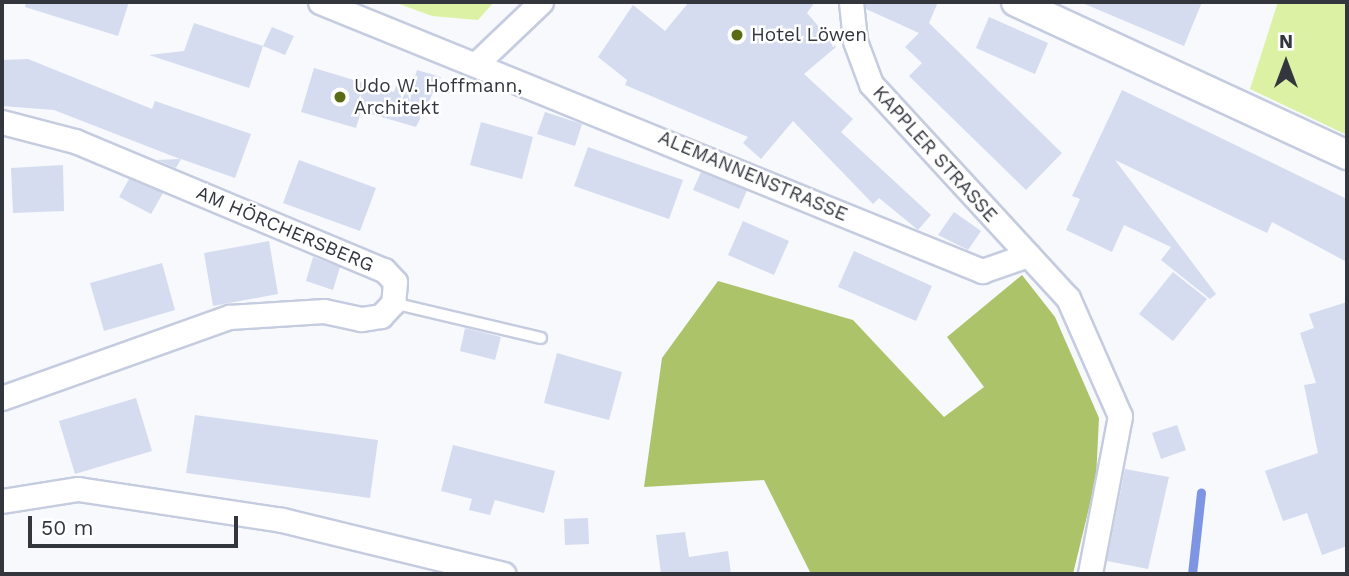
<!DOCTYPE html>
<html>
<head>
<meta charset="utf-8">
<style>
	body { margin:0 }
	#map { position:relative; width:1349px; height:576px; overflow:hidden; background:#f7f9fd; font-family:"Work Sans",sans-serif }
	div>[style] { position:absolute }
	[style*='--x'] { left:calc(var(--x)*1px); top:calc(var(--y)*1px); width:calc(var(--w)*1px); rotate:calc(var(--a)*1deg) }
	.green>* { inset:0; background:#dcf1a3 }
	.forest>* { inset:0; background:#adc36a }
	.stream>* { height:9px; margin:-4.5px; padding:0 4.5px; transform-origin:4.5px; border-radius:4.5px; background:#7d95e3 }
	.building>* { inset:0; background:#d5dcef }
	.roads { filter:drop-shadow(2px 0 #c6ccdf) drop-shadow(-2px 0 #c6ccdf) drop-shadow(0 2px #c6ccdf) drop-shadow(0 -2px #c6ccdf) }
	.service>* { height:10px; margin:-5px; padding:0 5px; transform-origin:5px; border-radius:5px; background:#fff }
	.minor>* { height:23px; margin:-11.5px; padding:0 11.5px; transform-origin:11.5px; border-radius:11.5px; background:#fff }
	.tertiary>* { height:28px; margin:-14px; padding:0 14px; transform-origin:14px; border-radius:14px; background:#fff }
	.dots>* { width:19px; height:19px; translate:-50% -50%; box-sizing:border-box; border:4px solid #fff; border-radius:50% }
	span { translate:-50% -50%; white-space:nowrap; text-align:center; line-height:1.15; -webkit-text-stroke:5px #fff; paint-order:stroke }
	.poi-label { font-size:19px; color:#33363d }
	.left { translate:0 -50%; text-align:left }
	.street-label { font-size:19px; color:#33363d }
	.frame { position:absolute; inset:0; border:4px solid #33363d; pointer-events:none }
	.north { position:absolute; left:1251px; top:28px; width:70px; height:70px; -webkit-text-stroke:5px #fff; paint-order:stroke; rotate:0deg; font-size:19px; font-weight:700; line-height:28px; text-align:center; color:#33363d }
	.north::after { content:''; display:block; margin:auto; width:24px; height:32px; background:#33363d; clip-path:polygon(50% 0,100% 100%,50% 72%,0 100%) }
	.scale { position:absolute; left:28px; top:516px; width:210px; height:32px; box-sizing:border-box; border:4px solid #33363d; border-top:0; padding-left:9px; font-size:21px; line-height:24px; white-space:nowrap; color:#33363d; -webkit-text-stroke:5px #fff; paint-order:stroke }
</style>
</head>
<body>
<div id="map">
	<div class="green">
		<i style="clip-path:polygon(394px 2px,494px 2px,478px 20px,432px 16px)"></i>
		<i style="clip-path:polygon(1278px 2px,1347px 2px,1347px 135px,1250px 89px)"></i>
	</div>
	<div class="forest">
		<i style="clip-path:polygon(1022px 275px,1055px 317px,1099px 418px,1096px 479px,1073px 574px,811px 574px,764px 480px,644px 487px,662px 358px,718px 281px,853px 320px,944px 417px,984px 387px,947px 337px)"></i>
	</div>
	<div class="stream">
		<i style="--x:1192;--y:574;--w:82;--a:-83.7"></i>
	</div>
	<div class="building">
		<i style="clip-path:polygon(26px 2px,129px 2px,118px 36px,25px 7px)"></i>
		<i style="clip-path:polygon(689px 2px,815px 2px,807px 13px,836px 47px,804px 74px,853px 119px,841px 132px,931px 215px,918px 230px,879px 198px,873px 204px,793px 121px,761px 159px,743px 143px,748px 137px,625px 85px,627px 80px,598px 57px,633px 5px,665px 31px)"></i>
		<i style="clip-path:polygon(865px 2px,938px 2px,929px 23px,1062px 153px,1026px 190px,909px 76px,922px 63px,905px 47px,919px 33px,866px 9px)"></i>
		<i style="clip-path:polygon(1080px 2px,1202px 2px,1184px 46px)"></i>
		<i style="clip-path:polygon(989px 17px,1048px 43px,1035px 74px,976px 48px)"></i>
		<i style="clip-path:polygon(194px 23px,263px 46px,249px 88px,149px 55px,184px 51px)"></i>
		<i style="clip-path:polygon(272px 27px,294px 36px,285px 55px,263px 46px)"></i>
		<i style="clip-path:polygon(28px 59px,152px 109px,155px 101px,251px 134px,235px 178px,181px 159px,176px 168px,157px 160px,180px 159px,54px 110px,2px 106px,2px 60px)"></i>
		<i style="clip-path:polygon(314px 68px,394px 92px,396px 86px,411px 90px,417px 70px,441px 77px,416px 127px,361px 111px,356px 128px,301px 112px)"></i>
		<i style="clip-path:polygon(1122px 90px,1347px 199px,1347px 262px,1272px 222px,1267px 233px,1115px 160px,1216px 294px,1210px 299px,1161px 260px,1171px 247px,1124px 225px,1112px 252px,1066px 230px,1080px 199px,1072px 196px)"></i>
		<i style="clip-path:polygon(545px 112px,582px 124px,575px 146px,537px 134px)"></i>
		<i style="clip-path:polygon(481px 122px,533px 137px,522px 179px,470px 165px)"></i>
		<i style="clip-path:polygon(588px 147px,683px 180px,669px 219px,574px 186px)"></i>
		<i style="clip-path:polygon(299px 160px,376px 188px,360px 231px,283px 203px)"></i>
		<i style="clip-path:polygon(63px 165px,64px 211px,13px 213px,11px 168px)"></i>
		<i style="clip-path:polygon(701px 172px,747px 190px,739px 209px,693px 190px)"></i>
		<i style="clip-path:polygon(129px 179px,163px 193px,151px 214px,119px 197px)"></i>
		<i style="clip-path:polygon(954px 212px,981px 231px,968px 250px,938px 235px)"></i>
		<i style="clip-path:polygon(743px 221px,789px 241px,774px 275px,728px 255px)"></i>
		<i style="clip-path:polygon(269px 241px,278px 294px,213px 306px,204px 253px)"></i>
		<i style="clip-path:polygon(854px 251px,932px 286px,916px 321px,838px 287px)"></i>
		<i style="clip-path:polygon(313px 257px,340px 267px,333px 290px,306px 281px)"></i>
		<i style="clip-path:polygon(162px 263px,175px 310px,104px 331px,90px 283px)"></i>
		<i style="clip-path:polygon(1173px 272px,1207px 299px,1173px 341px,1139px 314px)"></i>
		<i style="clip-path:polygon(1347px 302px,1347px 546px,1322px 555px,1307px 513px,1283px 521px,1265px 471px,1318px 453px,1304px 385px,1316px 383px,1300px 333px,1314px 328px,1309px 314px)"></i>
		<i style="clip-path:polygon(465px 328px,501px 337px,495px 360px,460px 351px)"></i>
		<i style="clip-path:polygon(557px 353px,622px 372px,609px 420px,544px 403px)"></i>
		<i style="clip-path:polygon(136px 398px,152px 451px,75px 474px,59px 421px)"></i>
		<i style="clip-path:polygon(195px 415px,378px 440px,370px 498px,186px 473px)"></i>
		<i style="clip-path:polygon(1177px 425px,1186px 450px,1161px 459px,1152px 433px)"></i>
		<i style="clip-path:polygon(453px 445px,555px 471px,544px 513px,495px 500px,490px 515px,469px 510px,472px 499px,441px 491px)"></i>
		<i style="clip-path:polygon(1125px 469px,1169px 477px,1148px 569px,1107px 561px)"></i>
		<i style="clip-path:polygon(588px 518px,589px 544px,565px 545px,564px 519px)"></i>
		<i style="clip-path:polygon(685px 532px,689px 557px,728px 551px,731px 574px,661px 574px,656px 535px)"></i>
	</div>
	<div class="roads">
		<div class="service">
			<i style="--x:393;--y:303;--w:152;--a:13.3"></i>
		</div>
		<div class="minor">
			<i style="--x:320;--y:2;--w:715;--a:22.11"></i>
			<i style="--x:982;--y:271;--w:49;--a:-19.2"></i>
			<i style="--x:851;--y:2;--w:39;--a:84"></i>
			<i style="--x:855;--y:41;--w:46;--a:69.6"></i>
			<i style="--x:871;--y:84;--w:291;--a:47.4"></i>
			<i style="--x:1068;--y:298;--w:129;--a:66.2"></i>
			<i style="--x:1120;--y:416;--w:161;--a:100.8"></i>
			<i style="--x:478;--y:62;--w:87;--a:-43.6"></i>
			<i style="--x:2;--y:122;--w:75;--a:14.6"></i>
			<i style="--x:75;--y:141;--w:335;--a:22.7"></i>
			<i style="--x:384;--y:270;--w:16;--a:47"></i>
			<i style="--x:395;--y:282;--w:21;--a:95"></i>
			<i style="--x:393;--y:303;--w:18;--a:133"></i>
			<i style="--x:381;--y:316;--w:20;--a:171"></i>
			<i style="--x:361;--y:319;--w:38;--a:-168"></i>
			<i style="--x:324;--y:311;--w:95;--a:176.4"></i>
			<i style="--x:229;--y:317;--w:241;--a:160.4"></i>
			<i style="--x:2;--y:501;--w:77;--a:-9"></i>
			<i style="--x:78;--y:489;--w:206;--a:8.6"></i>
			<i style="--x:282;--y:520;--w:228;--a:13.7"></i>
		</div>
		<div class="tertiary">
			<i style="--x:1016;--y:2;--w:365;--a:24.8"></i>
		</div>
	</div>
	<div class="dots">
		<i style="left:737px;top:35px;background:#5a6b16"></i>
		<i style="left:340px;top:97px;background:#5a6b16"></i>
	</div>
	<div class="poi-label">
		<span class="left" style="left:751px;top:35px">Hotel Löwen</span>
		<span class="left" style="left:354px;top:97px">Udo W. Hoffmann,<br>Architekt</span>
	</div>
	<div class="street-label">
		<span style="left:935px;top:154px;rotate:48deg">KAPPLER STRASSE</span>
		<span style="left:753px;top:176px;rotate:23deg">ALEMANNENSTRASSE</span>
		<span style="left:285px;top:229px;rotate:23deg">AM HÖRCHERSBERG</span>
	</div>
	<div class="frame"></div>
	<div class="north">N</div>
	<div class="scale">50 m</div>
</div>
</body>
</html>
